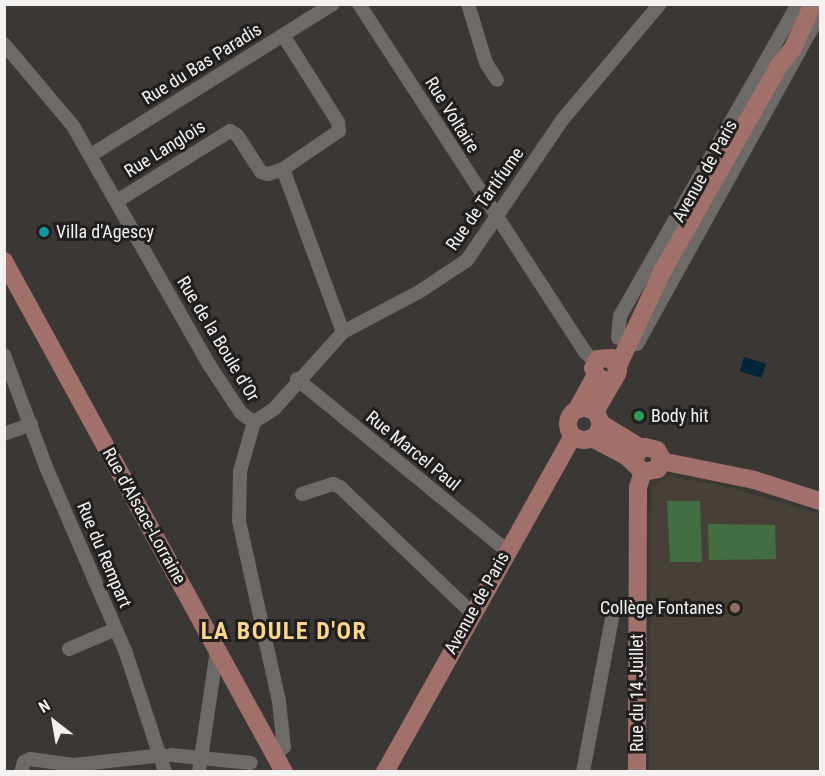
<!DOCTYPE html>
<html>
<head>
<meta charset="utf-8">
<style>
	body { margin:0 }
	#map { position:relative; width:825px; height:776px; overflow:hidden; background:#3a3735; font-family:"Roboto Condensed",sans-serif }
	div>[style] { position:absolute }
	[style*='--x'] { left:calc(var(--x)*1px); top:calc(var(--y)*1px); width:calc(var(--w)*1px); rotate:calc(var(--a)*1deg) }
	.built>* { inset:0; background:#474039 }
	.green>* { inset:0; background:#436e41 }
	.water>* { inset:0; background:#002438 }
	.minor>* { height:14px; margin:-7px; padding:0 7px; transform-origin:7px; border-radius:7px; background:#6d6a67 }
	.major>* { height:18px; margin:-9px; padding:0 9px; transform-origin:9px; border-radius:9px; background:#a2706a }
	.major>.ring { margin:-9px; padding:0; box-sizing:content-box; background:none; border:18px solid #a2706a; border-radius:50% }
	.dots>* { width:16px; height:16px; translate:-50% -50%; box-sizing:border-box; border:3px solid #201f1e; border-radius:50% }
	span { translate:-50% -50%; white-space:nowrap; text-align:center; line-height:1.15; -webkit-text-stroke:6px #201f1e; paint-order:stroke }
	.street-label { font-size:18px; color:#f4f2f1 }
	.poi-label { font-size:18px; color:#f4f2f1 }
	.left { translate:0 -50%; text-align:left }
	.right { translate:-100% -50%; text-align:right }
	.district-label { font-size:24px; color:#fdd58d; font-weight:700; letter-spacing:1.5px }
	.frame { position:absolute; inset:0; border:6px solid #f4f2f1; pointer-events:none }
	.north { position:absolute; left:24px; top:692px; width:60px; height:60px; -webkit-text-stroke:4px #201f1e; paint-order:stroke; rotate:329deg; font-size:16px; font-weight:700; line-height:24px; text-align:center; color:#f4f2f1 }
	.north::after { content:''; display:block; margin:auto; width:21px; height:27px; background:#f4f2f1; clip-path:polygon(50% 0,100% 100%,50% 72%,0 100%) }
</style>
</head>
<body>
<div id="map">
	<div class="built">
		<i style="clip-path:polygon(668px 476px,728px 487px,820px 514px,820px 771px,649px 771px,651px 488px)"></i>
	</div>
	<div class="green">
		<i style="clip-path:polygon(667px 501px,700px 501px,702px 562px,670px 562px)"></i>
		<i style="clip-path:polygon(708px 524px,775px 525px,776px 559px,709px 560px)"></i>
	</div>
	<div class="water">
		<i style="clip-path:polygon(744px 357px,766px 364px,761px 378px,740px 371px)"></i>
	</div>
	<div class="minor">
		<i style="--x:359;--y:4;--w:415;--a:57"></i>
		<i style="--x:585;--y:352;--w:14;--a:45"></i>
		<i style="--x:468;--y:4;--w:62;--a:73"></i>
		<i style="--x:486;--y:63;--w:20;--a:57"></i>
		<i style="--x:4;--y:44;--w:107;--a:49.9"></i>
		<i style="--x:73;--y:126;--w:276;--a:60.3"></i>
		<i style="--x:210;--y:366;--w:56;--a:56.6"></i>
		<i style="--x:241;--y:413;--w:16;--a:35"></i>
		<i style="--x:91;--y:155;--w:285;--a:-32"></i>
		<i style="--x:283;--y:169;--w:174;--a:69.8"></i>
		<i style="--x:117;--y:201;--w:133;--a:-31.8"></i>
		<i style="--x:230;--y:131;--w:8;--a:30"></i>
		<i style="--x:237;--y:135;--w:44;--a:57"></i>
		<i style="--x:261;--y:172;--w:7;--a:16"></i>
		<i style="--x:268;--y:174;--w:16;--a:-18"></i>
		<i style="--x:283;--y:169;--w:68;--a:-34.2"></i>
		<i style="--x:339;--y:131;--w:9;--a:-96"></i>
		<i style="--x:338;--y:122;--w:103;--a:-122.3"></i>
		<i style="--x:618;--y:338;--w:22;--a:-85"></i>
		<i style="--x:620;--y:316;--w:359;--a:-60.3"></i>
		<i style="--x:637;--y:344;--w:377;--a:-61"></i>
		<i style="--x:4;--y:355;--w:120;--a:69.4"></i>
		<i style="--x:46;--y:467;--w:199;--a:66.7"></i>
		<i style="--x:125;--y:650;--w:128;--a:71.8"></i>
		<i style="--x:297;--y:379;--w:270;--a:39.3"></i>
		<i style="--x:254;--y:422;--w:24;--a:-33"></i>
		<i style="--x:274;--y:409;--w:103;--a:-48.1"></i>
		<i style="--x:343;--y:332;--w:86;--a:-27.8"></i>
		<i style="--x:419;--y:292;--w:58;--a:-33.7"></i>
		<i style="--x:467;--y:260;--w:171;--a:-55.8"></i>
		<i style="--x:563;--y:119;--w:150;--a:-49.9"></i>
		<i style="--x:254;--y:422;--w:51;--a:105.9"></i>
		<i style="--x:240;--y:471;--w:50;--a:91.1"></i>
		<i style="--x:239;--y:521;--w:185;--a:77.5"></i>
		<i style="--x:279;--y:702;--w:45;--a:83.7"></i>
		<i style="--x:284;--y:747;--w:14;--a:144"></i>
		<i style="--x:4;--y:434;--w:29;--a:-20"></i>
		<i style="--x:302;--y:494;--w:33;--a:-18"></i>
		<i style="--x:333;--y:484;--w:8;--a:23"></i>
		<i style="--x:340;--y:487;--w:181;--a:43.7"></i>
		<i style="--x:69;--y:649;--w:51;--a:-23.1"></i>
		<i style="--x:171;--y:755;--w:80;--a:5.7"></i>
		<i style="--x:21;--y:772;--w:10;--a:-73"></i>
		<i style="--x:24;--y:762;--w:7;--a:-27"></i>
		<i style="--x:30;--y:759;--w:44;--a:7.8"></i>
		<i style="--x:74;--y:765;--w:90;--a:-6.4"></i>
		<i style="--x:199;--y:772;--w:123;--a:-81.6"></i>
		<i style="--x:583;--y:772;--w:157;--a:-79.3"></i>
	</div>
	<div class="major">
		<i style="--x:4;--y:261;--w:583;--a:61.28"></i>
		<i style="--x:618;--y:366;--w:106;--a:-64.9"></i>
		<i style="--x:663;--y:270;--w:235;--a:-60.4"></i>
		<i style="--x:779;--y:66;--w:23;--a:-52"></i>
		<i style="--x:793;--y:48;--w:48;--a:-65.6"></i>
		<i class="ring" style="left:568px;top:408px;width:14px;height:14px"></i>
		<i style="--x:577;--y:409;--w:39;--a:-61"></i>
		<i style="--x:595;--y:412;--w:44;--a:-59.9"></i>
		<i style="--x:617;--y:374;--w:4;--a:-76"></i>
		<i style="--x:618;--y:370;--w:13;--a:-117"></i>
		<i style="--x:612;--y:358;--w:14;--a:176"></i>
		<i style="--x:598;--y:359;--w:10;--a:119"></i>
		<i style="--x:593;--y:368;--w:11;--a:63"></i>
		<i style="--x:598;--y:378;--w:10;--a:17"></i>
		<i style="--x:608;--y:381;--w:8;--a:-30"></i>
		<i style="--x:600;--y:423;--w:48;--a:31.4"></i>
		<i style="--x:592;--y:438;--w:38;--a:28"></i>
		<i style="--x:626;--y:456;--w:23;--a:43"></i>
		<i style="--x:643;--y:472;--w:15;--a:-11"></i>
		<i style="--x:658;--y:469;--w:12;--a:-76"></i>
		<i style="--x:661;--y:457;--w:8;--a:-120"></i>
		<i style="--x:657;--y:450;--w:12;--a:-166"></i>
		<i style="--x:645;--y:447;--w:11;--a:146"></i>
		<i style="--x:636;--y:453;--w:11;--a:95"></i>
		<i style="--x:661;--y:461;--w:95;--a:11.5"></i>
		<i style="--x:754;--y:480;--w:69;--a:17.7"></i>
		<i style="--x:385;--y:772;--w:385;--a:-60.8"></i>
		<i style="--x:637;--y:772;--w:285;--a:-89.8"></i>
		<i style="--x:638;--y:487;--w:16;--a:-72"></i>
	</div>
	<div class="dots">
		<i style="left:44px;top:232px;background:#0f9aa8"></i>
		<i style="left:639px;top:416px;background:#2e9e5b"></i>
		<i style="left:735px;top:608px;background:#8d6e63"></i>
	</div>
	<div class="street-label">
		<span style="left:202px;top:64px;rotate:-32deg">Rue du Bas Paradis</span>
		<span style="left:452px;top:115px;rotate:58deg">Rue Voltaire</span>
		<span style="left:165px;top:149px;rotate:-32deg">Rue Langlois</span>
		<span style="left:705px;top:171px;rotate:-61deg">Avenue de Paris</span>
		<span style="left:485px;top:199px;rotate:-55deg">Rue de Tartifume</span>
		<span style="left:218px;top:339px;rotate:59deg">Rue de la Boule d'Or</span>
		<span style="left:413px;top:451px;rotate:39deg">Rue Marcel Paul</span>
		<span style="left:144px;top:516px;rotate:61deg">Rue d'Alsace-Lorraine</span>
		<span style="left:104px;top:555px;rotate:67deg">Rue du Rempart</span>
		<span style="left:477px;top:603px;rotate:-61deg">Avenue de Paris</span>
		<span style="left:637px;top:693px;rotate:-90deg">Rue du 14 Juillet</span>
	</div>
	<div class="poi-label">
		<span class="left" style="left:56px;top:232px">Villa d'Agescy</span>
		<span class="left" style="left:651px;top:416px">Body hit</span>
		<span class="right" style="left:723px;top:608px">Collège Fontanes</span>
	</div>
	<div class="district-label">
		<span style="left:284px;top:632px">LA BOULE D'OR</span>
	</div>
	<div class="frame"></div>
	<div class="north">N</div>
</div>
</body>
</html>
